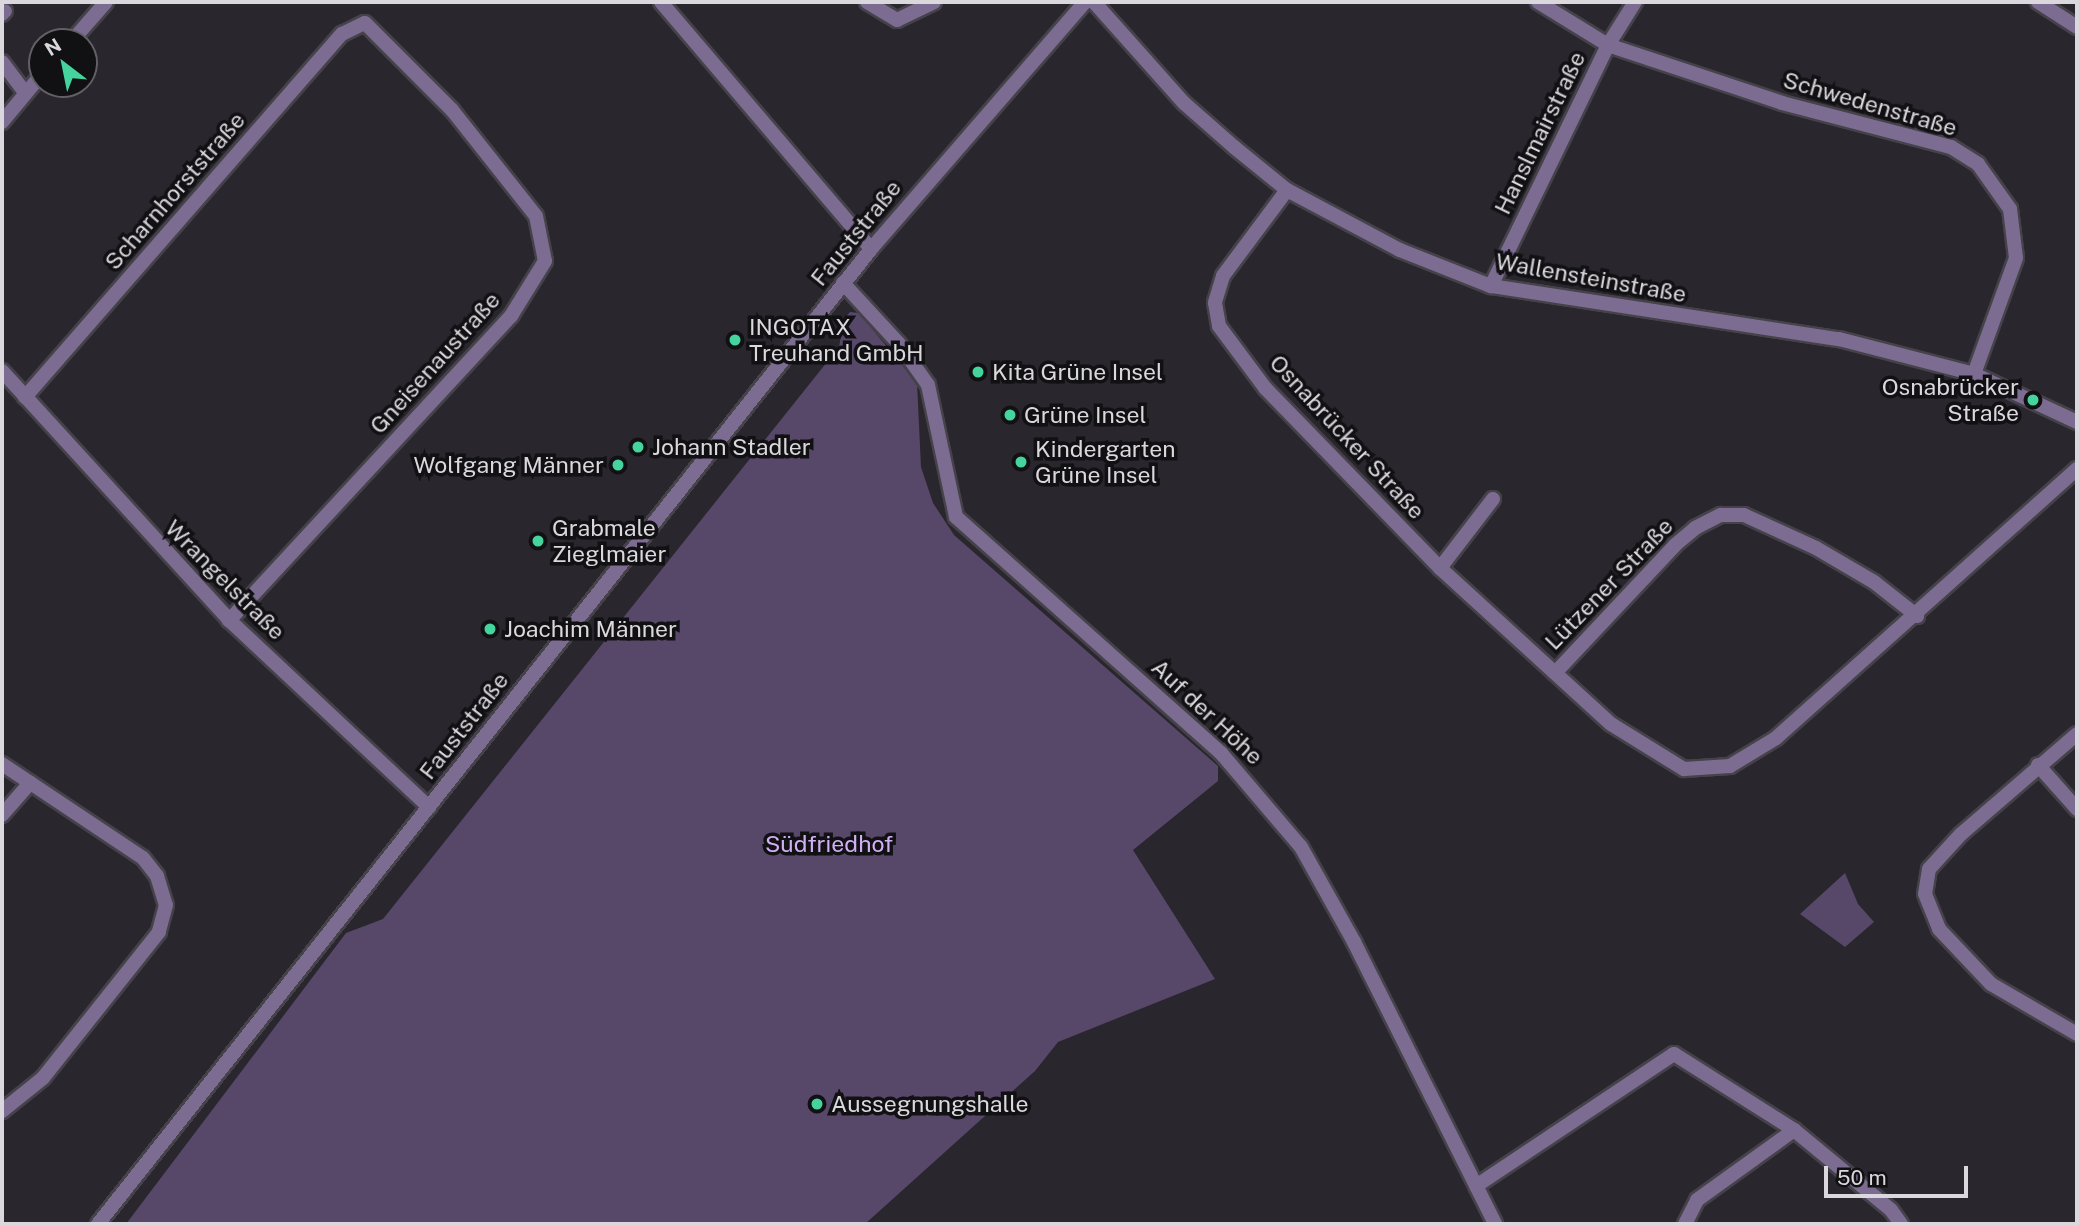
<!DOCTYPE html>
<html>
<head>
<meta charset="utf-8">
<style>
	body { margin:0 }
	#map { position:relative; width:2079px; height:1226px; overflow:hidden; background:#29262e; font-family:"Public Sans",sans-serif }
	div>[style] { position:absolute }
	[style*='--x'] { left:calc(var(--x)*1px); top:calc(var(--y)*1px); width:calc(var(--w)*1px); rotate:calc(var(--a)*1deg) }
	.green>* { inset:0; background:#574769 }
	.roads { filter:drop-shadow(2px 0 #45424a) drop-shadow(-2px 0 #45424a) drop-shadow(0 2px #45424a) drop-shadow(0 -2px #45424a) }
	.street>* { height:14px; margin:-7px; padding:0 7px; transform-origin:7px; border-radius:7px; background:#7d6c91 }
	.dots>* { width:19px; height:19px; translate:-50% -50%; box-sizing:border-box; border:4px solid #111013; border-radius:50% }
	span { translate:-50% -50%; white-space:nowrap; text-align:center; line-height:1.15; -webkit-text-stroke:7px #111013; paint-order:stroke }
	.street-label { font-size:23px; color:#dad7dd }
	.poi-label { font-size:23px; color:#dad7dd }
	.left { translate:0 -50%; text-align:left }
	.right { translate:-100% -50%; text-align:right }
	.park-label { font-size:23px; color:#d1aff6 }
	.frame { position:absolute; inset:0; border:4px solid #dad7dd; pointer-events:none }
	.north { position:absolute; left:28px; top:28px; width:70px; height:70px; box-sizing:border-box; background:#111013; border:2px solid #616064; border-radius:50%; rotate:328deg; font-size:19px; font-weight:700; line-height:28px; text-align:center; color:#dad7dd }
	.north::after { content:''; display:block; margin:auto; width:24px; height:32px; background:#46d49e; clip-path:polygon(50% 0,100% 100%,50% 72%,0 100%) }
	.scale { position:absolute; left:1824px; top:1166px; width:144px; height:32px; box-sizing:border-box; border:4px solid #dad7dd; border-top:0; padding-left:9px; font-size:21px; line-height:24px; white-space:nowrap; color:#dad7dd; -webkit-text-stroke:5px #111013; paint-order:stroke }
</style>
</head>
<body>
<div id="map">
	<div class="green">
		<i style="clip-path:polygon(850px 312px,859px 313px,917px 383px,921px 467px,933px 503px,954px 535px,1218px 766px,1218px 781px,1133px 850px,1215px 979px,1058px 1042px,1035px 1071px,865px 1224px,126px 1224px,346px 933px,383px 919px,839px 347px,844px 319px)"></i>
		<i style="clip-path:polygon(1845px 873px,1858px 904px,1874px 922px,1845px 947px,1800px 914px)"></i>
	</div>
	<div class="roads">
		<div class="street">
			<i style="--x:661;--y:2;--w:324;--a:49.6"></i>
			<i style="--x:867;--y:2;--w:35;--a:31"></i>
			<i style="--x:897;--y:20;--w:41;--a:-25.9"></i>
			<i style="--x:1094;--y:2;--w:135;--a:48.3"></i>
			<i style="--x:1184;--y:103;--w:67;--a:41.3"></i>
			<i style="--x:1234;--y:147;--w:68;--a:39.1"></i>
			<i style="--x:1287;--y:190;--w:128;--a:28"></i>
			<i style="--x:1400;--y:250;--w:98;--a:21.6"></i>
			<i style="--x:1491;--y:286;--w:352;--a:8.7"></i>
			<i style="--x:1839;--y:339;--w:139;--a:14.5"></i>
			<i style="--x:1974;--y:374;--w:114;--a:25"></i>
			<i style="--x:1538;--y:2;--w:82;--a:31.6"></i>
			<i style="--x:1608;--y:45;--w:183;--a:18.4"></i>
			<i style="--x:1782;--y:103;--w:175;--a:14.6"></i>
			<i style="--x:1951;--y:147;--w:32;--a:32"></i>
			<i style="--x:1978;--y:164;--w:55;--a:54.6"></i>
			<i style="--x:2010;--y:209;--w:49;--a:83"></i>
			<i style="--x:2016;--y:258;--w:123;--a:109.9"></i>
			<i style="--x:2038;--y:2;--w:46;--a:32.7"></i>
			<i style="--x:2;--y:14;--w:4;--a:-45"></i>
			<i style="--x:71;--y:42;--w:53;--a:-48.8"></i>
			<i style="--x:2;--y:62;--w:39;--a:53"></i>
			<i style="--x:2;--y:122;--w:62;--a:-50.2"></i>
			<i style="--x:1287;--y:190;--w:107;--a:126.7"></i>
			<i style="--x:1223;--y:276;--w:28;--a:107"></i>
			<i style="--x:1215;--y:303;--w:23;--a:80"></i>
			<i style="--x:1219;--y:326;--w:79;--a:53.3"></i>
			<i style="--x:1266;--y:389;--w:250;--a:45.8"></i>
			<i style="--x:1440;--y:568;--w:231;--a:42.4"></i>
			<i style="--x:1611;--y:724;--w:86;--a:31.7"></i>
			<i style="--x:1684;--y:769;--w:46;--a:-3.7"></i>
			<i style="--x:1730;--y:766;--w:54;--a:-31.3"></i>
			<i style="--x:1776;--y:738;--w:404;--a:-41.8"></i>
			<i style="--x:843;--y:283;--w:83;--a:47.4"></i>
			<i style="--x:899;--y:344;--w:50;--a:54.7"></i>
			<i style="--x:928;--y:385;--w:135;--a:78"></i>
			<i style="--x:956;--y:517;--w:355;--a:41.7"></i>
			<i style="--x:1221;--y:753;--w:123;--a:49.6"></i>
			<i style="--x:1301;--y:847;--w:109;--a:60.8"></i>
			<i style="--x:1354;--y:942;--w:315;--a:63.4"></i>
			<i style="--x:1491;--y:286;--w:268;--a:-64.1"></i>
			<i style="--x:1608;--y:45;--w:51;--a:-57.9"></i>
			<i style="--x:2;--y:371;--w:337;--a:47.6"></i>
			<i style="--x:229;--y:620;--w:274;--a:43.1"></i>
			<i style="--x:25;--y:397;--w:482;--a:-48.9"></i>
			<i style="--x:342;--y:34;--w:25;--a:-26"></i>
			<i style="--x:365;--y:23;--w:123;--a:45"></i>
			<i style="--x:452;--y:110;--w:135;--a:51.6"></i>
			<i style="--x:536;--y:216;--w:46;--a:78.7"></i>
			<i style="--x:545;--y:261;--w:65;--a:121.7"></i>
			<i style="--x:511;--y:316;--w:415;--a:132.8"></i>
			<i style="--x:1440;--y:568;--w:87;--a:-52.5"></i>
			<i style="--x:1555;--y:673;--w:175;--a:-46.8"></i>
			<i style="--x:1675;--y:545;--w:26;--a:-40"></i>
			<i style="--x:1695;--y:528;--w:29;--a:-27"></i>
			<i style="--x:1721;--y:515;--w:23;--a:0"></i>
			<i style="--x:1744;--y:515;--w:79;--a:24.6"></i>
			<i style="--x:1816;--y:548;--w:67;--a:30.4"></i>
			<i style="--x:1874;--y:582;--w:55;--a:38.3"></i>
			<i style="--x:2077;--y:734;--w:153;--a:139.2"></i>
			<i style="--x:1961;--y:834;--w:47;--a:132.4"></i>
			<i style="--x:1929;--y:869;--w:25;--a:99"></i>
			<i style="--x:1925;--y:894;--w:38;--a:68"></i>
			<i style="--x:1939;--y:929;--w:76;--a:46.6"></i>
			<i style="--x:1991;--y:984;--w:99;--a:30.2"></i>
			<i style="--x:2;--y:764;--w:169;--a:33.7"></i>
			<i style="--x:143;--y:858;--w:23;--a:52"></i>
			<i style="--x:157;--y:876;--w:30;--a:73"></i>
			<i style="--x:166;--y:905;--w:28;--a:105"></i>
			<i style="--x:159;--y:932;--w:186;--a:128.5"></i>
			<i style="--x:43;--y:1078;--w:53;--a:141.2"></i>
			<i style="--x:2038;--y:765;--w:59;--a:48.4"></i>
			<i style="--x:2;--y:815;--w:43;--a:-48.8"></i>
			<i style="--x:1476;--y:1186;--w:238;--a:-33.7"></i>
			<i style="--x:1674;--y:1054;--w:142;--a:32.3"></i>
			<i style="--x:1794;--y:1130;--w:126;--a:39.5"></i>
			<i style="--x:1891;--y:1210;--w:17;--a:54"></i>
			<i style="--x:98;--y:1224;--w:1244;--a:-51.59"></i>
			<i style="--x:871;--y:249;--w:327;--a:-49.1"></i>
			<i style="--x:1685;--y:1224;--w:27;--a:-63"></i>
			<i style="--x:1697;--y:1200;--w:120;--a:-35.8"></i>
		</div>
	</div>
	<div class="dots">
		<i style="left:735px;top:340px;background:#46d49e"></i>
		<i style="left:978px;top:372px;background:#46d49e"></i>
		<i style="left:2033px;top:400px;background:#46d49e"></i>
		<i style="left:1010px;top:415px;background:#46d49e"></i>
		<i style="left:638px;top:447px;background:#46d49e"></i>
		<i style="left:1021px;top:462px;background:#46d49e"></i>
		<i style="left:618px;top:465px;background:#46d49e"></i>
		<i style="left:538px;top:541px;background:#46d49e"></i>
		<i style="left:490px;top:629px;background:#46d49e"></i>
		<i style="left:817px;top:1104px;background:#46d49e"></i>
	</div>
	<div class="street-label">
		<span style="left:1870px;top:104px;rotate:16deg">Schwedenstraße</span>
		<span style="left:1540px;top:133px;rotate:-64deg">Hanslmairstraße</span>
		<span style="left:175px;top:191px;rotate:-49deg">Scharnhorststraße</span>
		<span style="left:856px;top:233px;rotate:-51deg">Fauststraße</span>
		<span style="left:1591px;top:278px;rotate:10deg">Wallensteinstraße</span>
		<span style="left:435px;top:363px;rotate:-48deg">Gneisenaustraße</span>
		<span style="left:1347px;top:437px;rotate:47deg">Osnabrücker Straße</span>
		<span style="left:225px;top:580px;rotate:45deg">Wrangelstraße</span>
		<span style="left:1609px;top:584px;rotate:-46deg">Lützener Straße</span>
		<span style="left:1207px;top:712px;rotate:43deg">Auf der Höhe</span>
		<span style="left:464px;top:726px;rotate:-52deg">Fauststraße</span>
	</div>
	<div class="poi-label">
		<span class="left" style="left:749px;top:340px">INGOTAX<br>Treuhand GmbH</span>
		<span class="left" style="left:992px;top:372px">Kita Grüne Insel</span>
		<span class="right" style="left:2019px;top:400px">Osnabrücker<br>Straße</span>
		<span class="left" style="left:1024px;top:415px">Grüne Insel</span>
		<span class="left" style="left:652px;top:447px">Johann Stadler</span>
		<span class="left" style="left:1035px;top:462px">Kindergarten<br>Grüne Insel</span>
		<span class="right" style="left:604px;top:465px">Wolfgang Männer</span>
		<span class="left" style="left:552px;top:541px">Grabmale<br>Zieglmaier</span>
		<span class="left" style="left:504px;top:629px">Joachim Männer</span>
		<span class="left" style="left:831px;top:1104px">Aussegnungshalle</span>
	</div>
	<div class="park-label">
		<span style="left:829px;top:844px">Südfriedhof</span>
	</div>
	<div class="frame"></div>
	<div class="north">N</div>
	<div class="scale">50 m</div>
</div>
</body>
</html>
